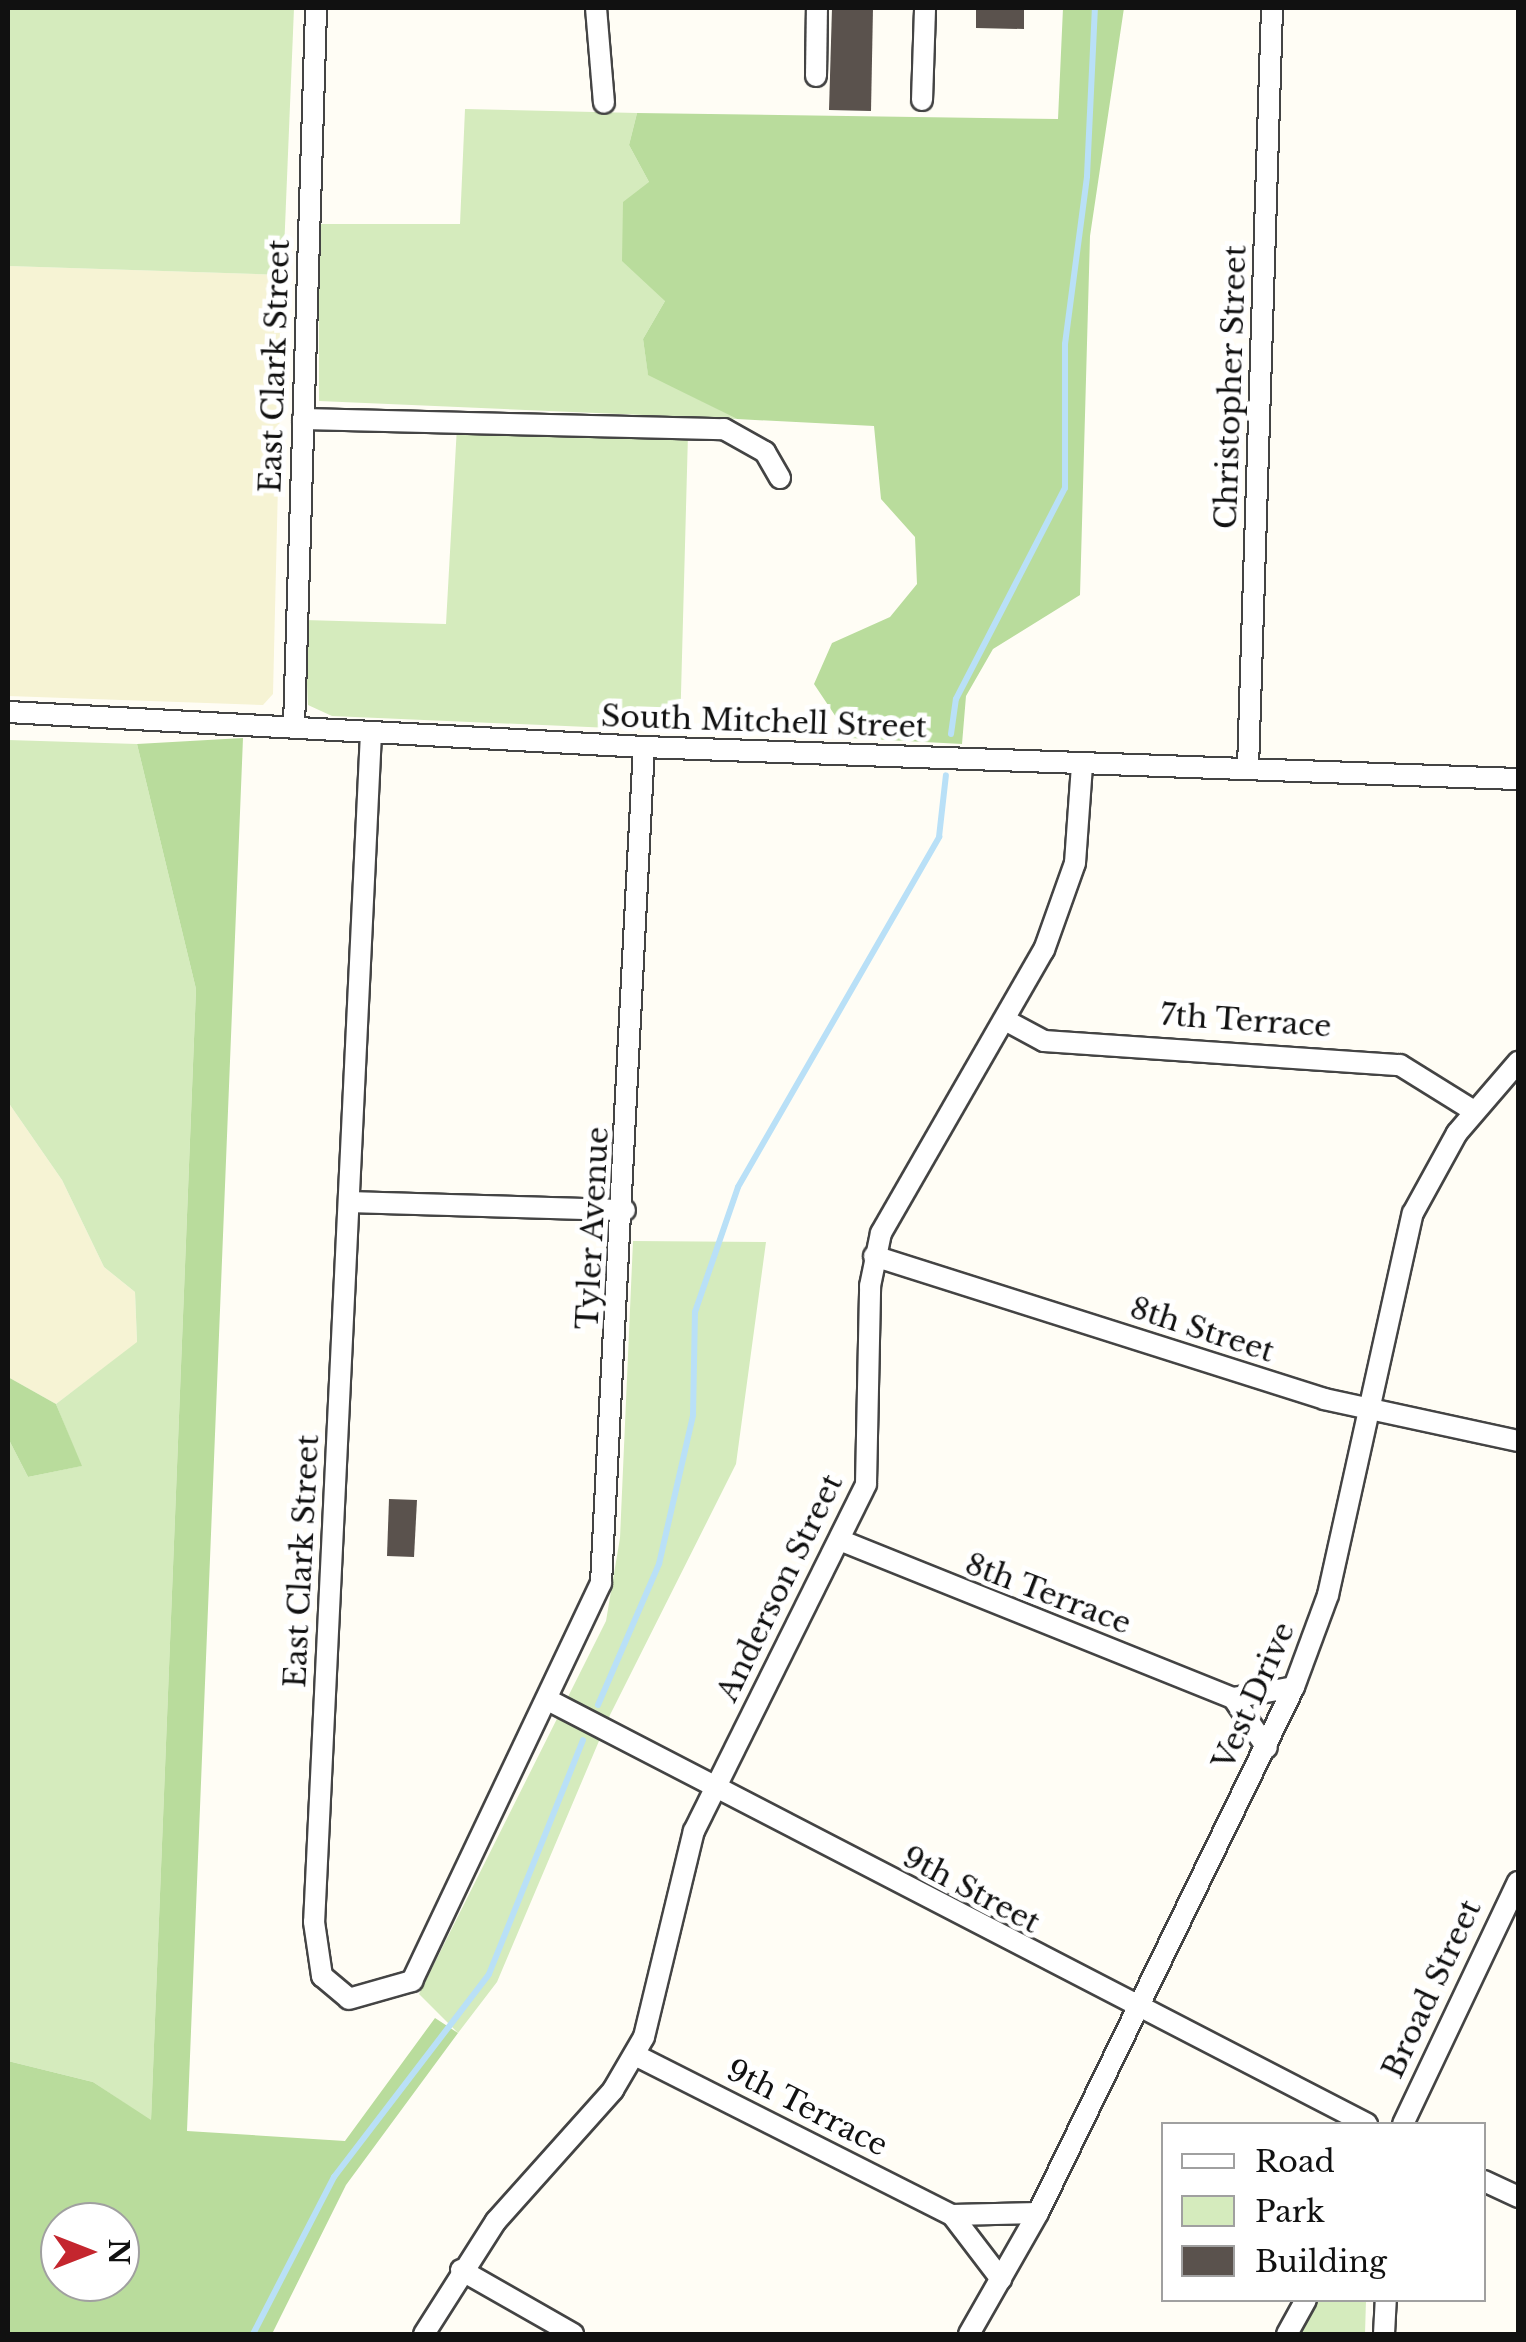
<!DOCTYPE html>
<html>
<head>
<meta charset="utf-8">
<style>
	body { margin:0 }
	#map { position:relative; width:1526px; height:2342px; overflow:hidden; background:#fffdf5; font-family:"Libre Baskerville",serif }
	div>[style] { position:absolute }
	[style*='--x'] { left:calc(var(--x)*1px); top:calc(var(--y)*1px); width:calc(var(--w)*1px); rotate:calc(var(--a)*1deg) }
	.farmland>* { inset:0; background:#f6f3d4 }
	.green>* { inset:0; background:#d5ebbd }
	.forest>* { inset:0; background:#b9dc9c }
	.stream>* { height:6px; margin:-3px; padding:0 3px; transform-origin:3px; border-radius:3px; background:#b9e0f7 }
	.building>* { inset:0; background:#5a524d }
	.roads { filter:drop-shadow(2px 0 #444) drop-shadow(-2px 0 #444) drop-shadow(0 2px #444) drop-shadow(0 -2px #444) }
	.minor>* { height:20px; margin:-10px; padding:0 10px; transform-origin:10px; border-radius:10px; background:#fff }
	span { translate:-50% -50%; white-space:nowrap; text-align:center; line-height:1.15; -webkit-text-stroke:10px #fff; paint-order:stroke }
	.street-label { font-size:30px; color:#111 }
	.frame { position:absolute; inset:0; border:10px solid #111; pointer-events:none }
	.legend { position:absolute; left:1161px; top:2122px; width:325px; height:180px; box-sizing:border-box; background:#fff; border:2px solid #a0a0a0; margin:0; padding:12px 18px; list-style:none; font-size:30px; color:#111 }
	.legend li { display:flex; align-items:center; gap:20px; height:50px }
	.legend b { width:50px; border:2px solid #a0a0a0 }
	.north { position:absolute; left:40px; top:2202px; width:100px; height:100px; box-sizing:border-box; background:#fff; border:2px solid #a0a0a0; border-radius:50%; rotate:90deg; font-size:28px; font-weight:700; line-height:40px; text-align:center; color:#111 }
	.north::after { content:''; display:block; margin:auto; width:35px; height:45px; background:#c4262e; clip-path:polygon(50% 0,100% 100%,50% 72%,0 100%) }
</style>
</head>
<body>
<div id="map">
	<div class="farmland">
		<i style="clip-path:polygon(8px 266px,283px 275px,273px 694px,263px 705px,8px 696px)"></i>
		<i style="clip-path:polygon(8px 1102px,62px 1180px,104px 1267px,135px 1292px,137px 1343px,56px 1404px,8px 1377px)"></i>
	</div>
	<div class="green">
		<i style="clip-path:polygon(8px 8px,294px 8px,283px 275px,8px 266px)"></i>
		<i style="clip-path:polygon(465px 109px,637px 113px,629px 145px,649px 182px,665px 301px,643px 339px,648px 374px,737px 419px,319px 401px,319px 224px,460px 224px)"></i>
		<i style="clip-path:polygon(457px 426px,688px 434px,680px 731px,332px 716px,308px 705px,304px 620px,446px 624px)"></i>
		<i style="clip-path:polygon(8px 740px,137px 744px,196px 989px,151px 2121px,93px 2082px,8px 2061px,8px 1438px,28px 1477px,81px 1466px,56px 1404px,137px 1342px,135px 1292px,104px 1267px,62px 1180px,8px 1102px)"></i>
		<i style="clip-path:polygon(633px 1241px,766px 1242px,736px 1464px,610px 1715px,497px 1982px,458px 2033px,419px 1994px,606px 1621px,620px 1538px)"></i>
		<i style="clip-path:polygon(1316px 2300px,1366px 2300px,1365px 2334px,1298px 2334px)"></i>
	</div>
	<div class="forest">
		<i style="clip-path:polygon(1063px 8px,1124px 8px,1090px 236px,1080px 595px,993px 649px,966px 696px,962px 744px,850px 738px,814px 684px,832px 643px,890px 617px,917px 584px,915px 537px,881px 499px,874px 426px,737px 419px,648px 375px,643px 339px,665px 301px,622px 261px,623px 202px,649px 182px,629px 145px,637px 113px,1058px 119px)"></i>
		<i style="clip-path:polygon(evenodd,243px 738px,187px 2131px,345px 2141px,435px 2018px,458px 2033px,346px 2185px,272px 2334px,8px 2334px,8px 2061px,93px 2082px,151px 2120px,196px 989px,137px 744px,243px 738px,60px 2222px,120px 2222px,120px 2282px,60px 2282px,60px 2222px)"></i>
		<i style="clip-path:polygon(8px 1377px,56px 1404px,82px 1466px,28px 1477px,8px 1438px)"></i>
	</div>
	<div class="stream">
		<i style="--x:951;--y:734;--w:35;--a:-82"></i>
		<i style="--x:956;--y:699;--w:237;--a:-62.7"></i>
		<i style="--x:1065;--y:488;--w:144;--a:-90"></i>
		<i style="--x:1065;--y:344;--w:169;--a:-82.5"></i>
		<i style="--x:1087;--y:176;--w:168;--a:-87.3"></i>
		<i style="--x:598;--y:1705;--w:154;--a:-66.6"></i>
		<i style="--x:659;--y:1564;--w:153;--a:-77.1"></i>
		<i style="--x:693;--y:1415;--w:103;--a:-88.9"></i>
		<i style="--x:695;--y:1312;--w:132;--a:-71"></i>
		<i style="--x:738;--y:1187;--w:404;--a:-60.1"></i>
		<i style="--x:939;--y:837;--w:62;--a:-83.6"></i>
		<i style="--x:253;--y:2334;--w:177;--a:-62.7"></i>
		<i style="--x:334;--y:2177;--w:255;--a:-52.6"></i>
		<i style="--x:489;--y:1974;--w:252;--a:-68.1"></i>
	</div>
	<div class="building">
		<i style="clip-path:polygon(832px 8px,873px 8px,871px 111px,829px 110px)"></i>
		<i style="clip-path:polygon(976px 8px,1024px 8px,1024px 29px,976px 28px)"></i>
		<i style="clip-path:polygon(389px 1499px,417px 1500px,414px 1557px,387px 1556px)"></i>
	</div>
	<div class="roads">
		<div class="minor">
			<i style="--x:596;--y:8;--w:95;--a:85.2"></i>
			<i style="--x:816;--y:76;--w:68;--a:-89.2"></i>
			<i style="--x:922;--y:100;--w:92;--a:-88.1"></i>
			<i style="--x:303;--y:419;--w:421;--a:1.4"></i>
			<i style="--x:724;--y:429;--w:47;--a:29.3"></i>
			<i style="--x:765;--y:452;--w:30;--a:60"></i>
			<i style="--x:8;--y:712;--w:637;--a:3.15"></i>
			<i style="--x:644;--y:747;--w:875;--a:2.1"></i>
			<i style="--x:294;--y:726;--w:718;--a:-88.24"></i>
			<i style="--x:371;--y:733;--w:1190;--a:92.74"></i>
			<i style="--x:314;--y:1922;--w:55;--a:81.6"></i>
			<i style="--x:322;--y:1976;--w:35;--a:40"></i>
			<i style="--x:349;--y:1999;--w:66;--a:-15.9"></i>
			<i style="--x:412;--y:1981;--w:441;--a:-64.6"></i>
			<i style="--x:601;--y:1583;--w:837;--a:-87.06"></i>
			<i style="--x:1248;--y:768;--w:760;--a:-88.19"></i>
			<i style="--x:1005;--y:1020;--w:44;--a:28.3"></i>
			<i style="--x:1044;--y:1041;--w:357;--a:3.9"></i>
			<i style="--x:1400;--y:1065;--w:87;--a:31.9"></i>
			<i style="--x:350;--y:1202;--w:275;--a:1.7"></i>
			<i style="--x:874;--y:1256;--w:472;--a:17.6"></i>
			<i style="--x:1324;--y:1399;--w:198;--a:12.2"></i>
			<i style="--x:842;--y:1541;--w:421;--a:21.9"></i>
			<i style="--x:1233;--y:1698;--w:62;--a:-10.2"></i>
			<i style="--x:1233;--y:1698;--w:60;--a:55.8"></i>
			<i style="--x:550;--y:1701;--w:920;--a:27.37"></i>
			<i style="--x:635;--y:2055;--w:355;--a:26.8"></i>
			<i style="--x:952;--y:2215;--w:81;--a:52.6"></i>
			<i style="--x:1403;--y:2124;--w:268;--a:-64.6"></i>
			<i style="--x:1484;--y:2181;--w:38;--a:25"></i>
			<i style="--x:952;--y:2215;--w:86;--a:-1.3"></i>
			<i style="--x:461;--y:2270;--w:129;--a:29.7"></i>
			<i style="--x:424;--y:2334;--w:134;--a:-57.5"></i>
			<i style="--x:496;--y:2221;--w:176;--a:-48.2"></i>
			<i style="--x:613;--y:2090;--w:61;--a:-59.7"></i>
			<i style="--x:644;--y:2037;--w:212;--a:-76.4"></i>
			<i style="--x:694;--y:1831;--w:387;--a:-63.6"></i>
			<i style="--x:866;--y:1484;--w:198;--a:-88.8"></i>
			<i style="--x:870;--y:1286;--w:54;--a:-78.3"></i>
			<i style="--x:881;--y:1233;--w:327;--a:-60.1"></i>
			<i style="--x:1044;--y:950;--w:92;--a:-70.4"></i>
			<i style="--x:1075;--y:863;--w:98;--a:-85.9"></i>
			<i style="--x:969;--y:2334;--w:139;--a:-60.3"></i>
			<i style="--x:1038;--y:2213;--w:585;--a:-64.05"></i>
			<i style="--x:1294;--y:1687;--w:98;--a:-69.7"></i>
			<i style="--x:1328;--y:1595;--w:391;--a:-77.5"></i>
			<i style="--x:1413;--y:1213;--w:91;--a:-61.2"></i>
			<i style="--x:1457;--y:1133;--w:94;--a:-49.3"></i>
			<i style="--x:1287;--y:2334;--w:39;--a:-61"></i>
			<i style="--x:1384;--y:2334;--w:34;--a:-87"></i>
		</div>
	</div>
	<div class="street-label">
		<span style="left:275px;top:366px;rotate:-88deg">East Clark Street</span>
		<span style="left:1231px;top:387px;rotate:-88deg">Christopher Street</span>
		<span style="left:764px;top:722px;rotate:2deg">South Mitchell Street</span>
		<span style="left:1246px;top:1021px;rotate:4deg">7th Terrace</span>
		<span style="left:593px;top:1228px;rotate:-87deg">Tyler Avenue</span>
		<span style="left:1202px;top:1330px;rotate:18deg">8th Street</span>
		<span style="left:302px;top:1561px;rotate:-87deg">East Clark Street</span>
		<span style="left:780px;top:1588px;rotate:-64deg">Anderson Street</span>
		<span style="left:1048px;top:1594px;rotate:21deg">8th Terrace</span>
		<span style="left:1254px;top:1696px;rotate:-66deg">Vest Drive</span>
		<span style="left:971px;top:1890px;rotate:28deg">9th Street</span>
		<span style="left:1432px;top:1989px;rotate:-65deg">Broad Street</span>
		<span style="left:807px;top:2108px;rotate:27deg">9th Terrace</span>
	</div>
	<div class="frame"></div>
	<ul class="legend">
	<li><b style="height:12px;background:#fff"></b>Road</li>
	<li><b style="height:28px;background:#d5ebbd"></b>Park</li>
	<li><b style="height:28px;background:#5a524d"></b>Building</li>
	</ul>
	<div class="north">N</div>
</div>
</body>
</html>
